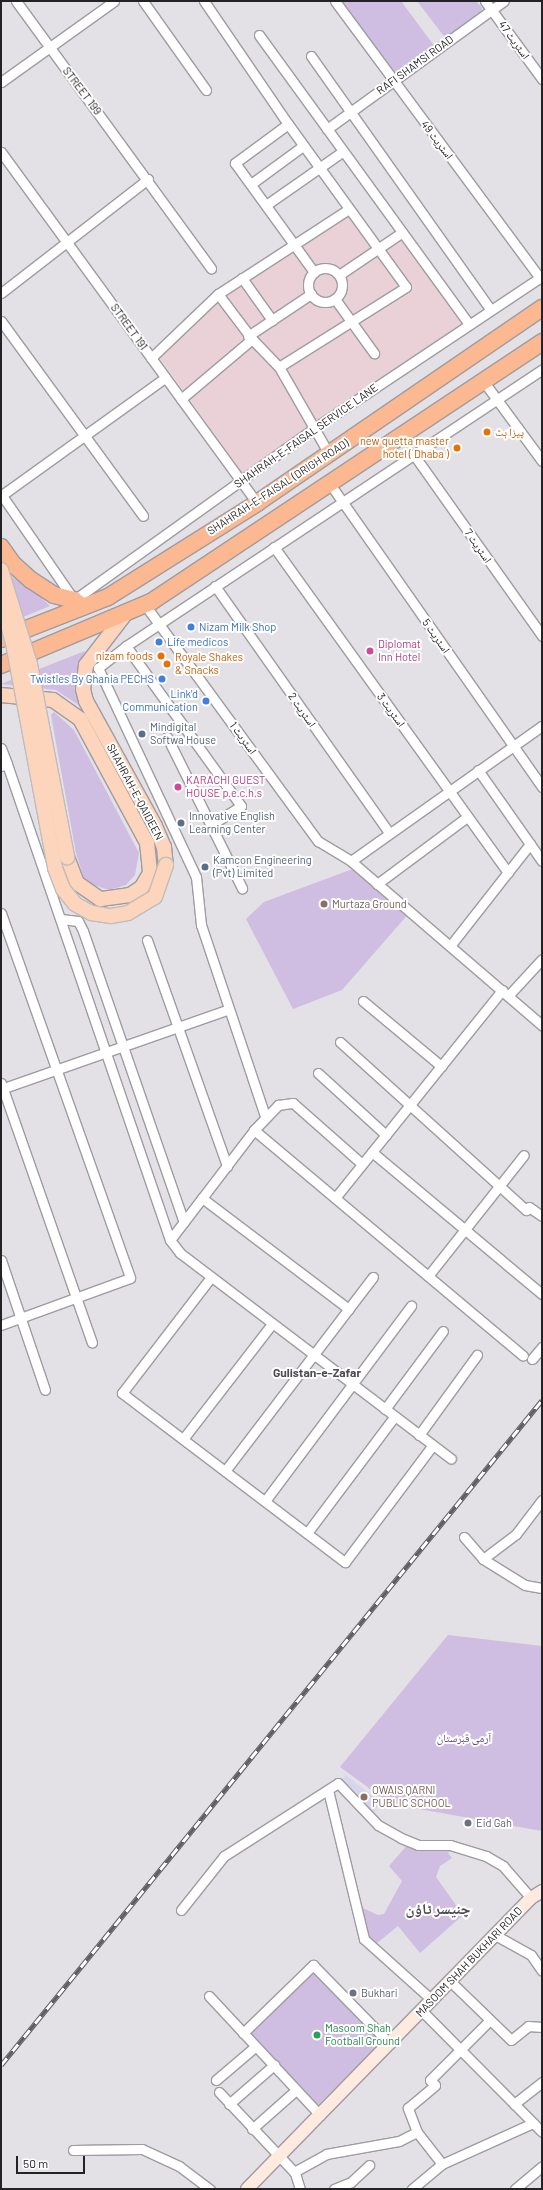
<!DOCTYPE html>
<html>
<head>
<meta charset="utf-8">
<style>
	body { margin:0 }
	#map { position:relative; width:543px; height:2190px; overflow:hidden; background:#e3e0e6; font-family:Barlow,"Noto Naskh Arabic",sans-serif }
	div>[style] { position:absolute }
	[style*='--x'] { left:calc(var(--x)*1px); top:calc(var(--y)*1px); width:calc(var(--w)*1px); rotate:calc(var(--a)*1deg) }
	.commercial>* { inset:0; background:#ead0d7 }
	.education>* { inset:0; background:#d7d5eb }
	.green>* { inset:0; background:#cfbde2 }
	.roads { filter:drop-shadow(1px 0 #9e9ca1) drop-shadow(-1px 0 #9e9ca1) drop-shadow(0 1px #9e9ca1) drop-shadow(0 -1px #9e9ca1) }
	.street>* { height:9px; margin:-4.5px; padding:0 4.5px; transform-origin:4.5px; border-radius:4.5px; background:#fff }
	.street>.ring { margin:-4.5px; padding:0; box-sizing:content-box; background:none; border:9px solid #fff; border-radius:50% }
	.secondary>* { height:12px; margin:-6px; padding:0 6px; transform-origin:6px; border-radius:6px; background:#feeade }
	.primary>* { height:14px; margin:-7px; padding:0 7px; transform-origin:7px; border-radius:7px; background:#fdd4bc }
	.highway>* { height:16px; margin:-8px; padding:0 8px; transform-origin:8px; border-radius:8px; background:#fcb890 }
	.rail>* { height:4.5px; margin-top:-2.25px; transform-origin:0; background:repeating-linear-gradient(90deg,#fff 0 9px,#5e5d60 0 18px); box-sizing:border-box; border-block:1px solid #5e5d60 }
	.bridges { filter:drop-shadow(1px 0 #bdbdbd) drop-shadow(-1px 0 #bdbdbd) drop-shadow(0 1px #bdbdbd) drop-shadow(0 -1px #bdbdbd) }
	.primary-bridge>* { height:14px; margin:-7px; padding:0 7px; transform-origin:7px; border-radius:7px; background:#fdd4bc }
	.dots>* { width:11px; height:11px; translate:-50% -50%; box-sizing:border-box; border:2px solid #fff; border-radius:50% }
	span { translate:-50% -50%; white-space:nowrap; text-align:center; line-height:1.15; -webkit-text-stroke:4px #fff; paint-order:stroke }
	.street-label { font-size:11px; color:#232224 }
	.food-label { font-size:11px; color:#c56008 }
	.left { translate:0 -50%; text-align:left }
	.right { translate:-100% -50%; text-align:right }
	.shop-label { font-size:11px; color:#366cbe }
	.hotel-label { font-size:11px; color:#b23c85 }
	.service-label { font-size:11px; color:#4e5e75 }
	.education-label { font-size:11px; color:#785e54 }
	.park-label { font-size:11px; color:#664484 }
	.worship-label { font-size:11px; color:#5b616d }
	.leisure-label { font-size:11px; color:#27864d }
	.neighbourhood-label { font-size:12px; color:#4e4b51; font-weight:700 }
	.district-label { font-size:15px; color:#4e4b51; font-weight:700 }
	.frame { position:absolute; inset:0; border:2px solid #232224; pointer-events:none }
	.scale { position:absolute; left:16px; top:2156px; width:69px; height:18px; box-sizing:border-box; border:2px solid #232224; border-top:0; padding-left:5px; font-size:12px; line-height:14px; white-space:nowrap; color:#232224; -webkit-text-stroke:3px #fff; paint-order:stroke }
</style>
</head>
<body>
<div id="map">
	<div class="commercial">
		<i style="clip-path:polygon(353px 207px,382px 246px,405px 231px,473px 323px,313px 422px,243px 474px,158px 355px,222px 292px)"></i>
	</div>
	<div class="education">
		<i style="clip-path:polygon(346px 1775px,380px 1802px,373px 1814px,339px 1782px)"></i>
	</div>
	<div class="green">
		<i style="clip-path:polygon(339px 1px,401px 1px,435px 47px,394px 77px)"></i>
		<i style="clip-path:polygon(417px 1px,476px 1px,482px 8px,481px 13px,446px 39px)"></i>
		<i style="clip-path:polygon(1px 570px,33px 590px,50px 606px,1px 626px)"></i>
		<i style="clip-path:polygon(85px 651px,76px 675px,80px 706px,56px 690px,1px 684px)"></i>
		<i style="clip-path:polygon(54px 712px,74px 730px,139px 853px,135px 875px,126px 885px,109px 890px,85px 882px,76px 853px,51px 715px)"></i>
		<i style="clip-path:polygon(358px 867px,410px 912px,342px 990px,293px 1009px,246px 919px,264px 902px)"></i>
		<i style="clip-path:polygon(448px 1635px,542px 1646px,542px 1831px,391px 1804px,340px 1767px)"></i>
		<i style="clip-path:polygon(410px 1842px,454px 1846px,448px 1853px,452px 1858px,440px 1866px,436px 1877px,463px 1915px,420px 1953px,398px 1926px,372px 1947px,354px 1904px,378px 1915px,384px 1914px,402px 1881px,389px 1866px)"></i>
		<i style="clip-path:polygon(314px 1967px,385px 2039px,318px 2105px,249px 2031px)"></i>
	</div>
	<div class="roads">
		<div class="street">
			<i style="--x:16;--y:1;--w:331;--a:53.9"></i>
			<i style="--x:143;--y:1;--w:109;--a:54.7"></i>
			<i style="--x:204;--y:1;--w:149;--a:55.7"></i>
			<i style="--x:288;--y:124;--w:201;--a:54.1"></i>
			<i style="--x:406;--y:287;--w:150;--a:147.8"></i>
			<i style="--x:335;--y:1;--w:345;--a:53.5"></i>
			<i style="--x:485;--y:1;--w:97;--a:53.8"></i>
			<i style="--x:259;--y:35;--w:357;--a:54"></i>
			<i style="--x:311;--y:56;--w:311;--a:54.7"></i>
			<i style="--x:1;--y:82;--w:139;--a:-35.6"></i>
			<i style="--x:288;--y:124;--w:66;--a:143.7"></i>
			<i style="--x:235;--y:163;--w:135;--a:54.1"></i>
			<i style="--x:327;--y:129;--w:218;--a:-35.9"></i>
			<i style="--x:1;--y:152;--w:434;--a:53.9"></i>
			<i style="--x:251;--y:184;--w:64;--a:-36.2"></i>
			<i style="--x:266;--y:205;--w:93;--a:-34.9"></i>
			<i class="ring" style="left:308px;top:268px;width:25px;height:25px"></i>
			<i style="--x:339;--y:275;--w:75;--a:-34.1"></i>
			<i style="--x:242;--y:278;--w:52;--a:54.5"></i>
			<i style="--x:1;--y:293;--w:186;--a:-37.8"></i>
			<i style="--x:218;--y:294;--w:56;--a:52.9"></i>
			<i style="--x:335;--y:299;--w:67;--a:54.2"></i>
			<i style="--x:1;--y:321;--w:241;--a:53.9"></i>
			<i style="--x:248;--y:336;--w:76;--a:-33.7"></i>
			<i style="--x:151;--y:358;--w:93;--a:-43.7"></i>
			<i style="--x:218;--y:294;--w:156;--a:-33"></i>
			<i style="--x:484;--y:382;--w:98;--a:53.7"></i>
			<i style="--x:181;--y:399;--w:93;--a:-40.2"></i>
			<i style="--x:252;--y:339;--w:39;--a:46"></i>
			<i style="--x:279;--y:367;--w:100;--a:60.1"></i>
			<i style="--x:414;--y:455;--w:222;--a:54.7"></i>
			<i style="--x:330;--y:484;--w:370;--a:55"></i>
			<i style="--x:1;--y:494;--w:129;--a:55.4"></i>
			<i style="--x:74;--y:600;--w:297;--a:-35.6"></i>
			<i style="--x:316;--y:427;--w:272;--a:-33.7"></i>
			<i style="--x:2;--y:495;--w:201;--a:-35.7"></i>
			<i style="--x:274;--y:547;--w:401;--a:54.3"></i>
			<i style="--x:215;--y:586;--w:302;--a:54.8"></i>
			<i style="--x:145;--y:605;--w:293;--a:53.8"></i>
			<i style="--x:318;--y:841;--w:39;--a:31"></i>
			<i style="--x:351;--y:861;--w:252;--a:40.7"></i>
			<i style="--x:126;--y:646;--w:197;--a:54.3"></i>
			<i style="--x:241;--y:806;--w:36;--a:148"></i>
			<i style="--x:167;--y:737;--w:169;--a:63.6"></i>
			<i style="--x:1;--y:748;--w:17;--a:69"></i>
			<i style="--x:7;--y:764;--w:6;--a:162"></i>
			<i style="--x:7;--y:764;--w:503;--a:71.1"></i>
			<i style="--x:170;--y:1240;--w:16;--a:52"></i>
			<i style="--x:180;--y:1253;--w:340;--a:37.2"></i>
			<i style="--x:478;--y:770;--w:111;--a:54.9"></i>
			<i style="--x:351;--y:861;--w:234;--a:-35.3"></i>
			<i style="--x:377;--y:884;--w:112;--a:-36.7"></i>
			<i style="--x:1;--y:913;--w:387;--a:70.5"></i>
			<i style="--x:130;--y:1278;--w:137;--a:160"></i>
			<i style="--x:61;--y:919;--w:17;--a:7"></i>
			<i style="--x:78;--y:921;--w:11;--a:63"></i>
			<i style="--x:83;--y:931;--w:308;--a:70.9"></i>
			<i style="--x:147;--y:940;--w:240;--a:70.5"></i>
			<i style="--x:450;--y:946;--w:130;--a:-51.9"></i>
			<i style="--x:508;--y:996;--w:50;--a:-47.4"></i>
			<i style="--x:363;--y:1001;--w:102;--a:39.8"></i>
			<i style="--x:340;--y:1042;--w:251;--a:42.1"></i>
			<i style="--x:526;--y:1210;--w:4;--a:-45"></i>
			<i style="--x:529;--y:1207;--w:16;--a:35"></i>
			<i style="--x:318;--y:1073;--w:92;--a:42.4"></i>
			<i style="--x:1;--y:1083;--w:275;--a:70.7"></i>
			<i style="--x:1;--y:1089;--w:239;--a:-19.3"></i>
			<i style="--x:265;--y:1116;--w:201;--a:-108.5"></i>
			<i style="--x:201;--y:925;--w:48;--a:-95.9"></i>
			<i style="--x:196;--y:877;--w:231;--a:-115.1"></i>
			<i style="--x:98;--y:668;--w:36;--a:-38"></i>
			<i style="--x:126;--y:646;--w:499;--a:-33.6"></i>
			<i style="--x:254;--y:1130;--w:351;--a:40"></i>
			<i style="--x:372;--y:1152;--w:222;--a:39.9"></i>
			<i style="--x:202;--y:1198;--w:184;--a:37.1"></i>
			<i style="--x:335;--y:1198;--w:267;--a:-51.2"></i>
			<i style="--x:170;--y:1240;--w:138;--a:-52.6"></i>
			<i style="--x:254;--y:1130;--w:35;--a:-46"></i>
			<i style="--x:278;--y:1105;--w:15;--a:-8"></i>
			<i style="--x:293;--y:1103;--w:92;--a:41.5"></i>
			<i style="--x:1;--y:1260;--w:137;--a:71.3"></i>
			<i style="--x:428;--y:1276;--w:154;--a:-51.6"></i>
			<i style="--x:211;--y:1277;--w:146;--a:127.5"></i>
			<i style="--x:122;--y:1393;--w:280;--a:37.2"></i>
			<i style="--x:345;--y:1562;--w:146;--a:-53.1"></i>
			<i style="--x:532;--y:1359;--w:16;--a:-50"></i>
			<i style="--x:385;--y:1409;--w:97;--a:-53.4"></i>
			<i style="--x:419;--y:1435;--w:99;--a:-54.1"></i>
			<i style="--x:183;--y:1439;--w:145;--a:-52.3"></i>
			<i style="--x:225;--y:1471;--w:244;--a:-52.7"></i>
			<i style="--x:265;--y:1501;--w:244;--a:-53.2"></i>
			<i style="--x:307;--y:1533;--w:146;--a:-53.1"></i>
			<i style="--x:464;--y:1537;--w:29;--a:49"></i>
			<i style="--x:483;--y:1559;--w:49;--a:31.8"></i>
			<i style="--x:525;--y:1585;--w:17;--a:10"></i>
			<i style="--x:483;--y:1559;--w:41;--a:-37.1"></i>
			<i style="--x:516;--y:1534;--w:43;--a:-52.6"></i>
			<i style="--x:328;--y:1790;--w:153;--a:76.4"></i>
			<i style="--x:364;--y:1939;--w:91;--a:41.9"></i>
			<i style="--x:181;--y:1910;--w:69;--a:-51.5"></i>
			<i style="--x:224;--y:1856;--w:135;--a:-32.6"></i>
			<i style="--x:338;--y:1783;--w:58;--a:46.4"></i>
			<i style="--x:378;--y:1825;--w:26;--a:29"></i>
			<i style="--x:401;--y:1838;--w:18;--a:22"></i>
			<i style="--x:418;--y:1845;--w:32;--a:0"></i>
			<i style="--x:450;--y:1845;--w:38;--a:17"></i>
			<i style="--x:486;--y:1856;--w:20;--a:30"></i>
			<i style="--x:503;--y:1866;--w:43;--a:48.8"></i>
			<i style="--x:495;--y:1935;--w:41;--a:29.1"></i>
			<i style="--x:531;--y:1955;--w:19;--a:55"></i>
			<i style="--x:451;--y:1982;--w:83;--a:44"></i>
			<i style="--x:511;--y:2040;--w:22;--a:-39"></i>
			<i style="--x:528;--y:2026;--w:14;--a:4"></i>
			<i style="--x:209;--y:1996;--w:163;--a:47"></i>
			<i style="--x:422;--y:2011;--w:170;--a:45.2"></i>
			<i style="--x:243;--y:2033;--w:98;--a:-44.2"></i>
			<i style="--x:313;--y:1965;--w:110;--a:45.7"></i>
			<i style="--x:216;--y:2080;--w:52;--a:-40.4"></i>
			<i style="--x:219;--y:2092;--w:111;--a:46.8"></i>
			<i style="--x:295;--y:2173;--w:17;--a:73"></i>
			<i style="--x:229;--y:2104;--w:60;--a:-40.9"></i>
			<i style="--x:514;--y:2104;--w:36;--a:-38"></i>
			<i style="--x:252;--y:2129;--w:59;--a:-41.6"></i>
			<i style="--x:73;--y:2150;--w:69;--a:-0.8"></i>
			<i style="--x:142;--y:2149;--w:41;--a:24.7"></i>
			<i style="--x:179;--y:2166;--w:39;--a:37"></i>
			<i style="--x:442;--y:2164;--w:41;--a:-128"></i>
			<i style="--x:417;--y:2132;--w:26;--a:-111"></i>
			<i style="--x:408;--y:2108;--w:35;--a:-40"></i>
			<i style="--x:435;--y:2085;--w:7;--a:-135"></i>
			<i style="--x:430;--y:2080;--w:85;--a:-45"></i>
			<i style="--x:294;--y:2172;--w:37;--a:-29"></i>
			<i style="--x:326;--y:2154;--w:74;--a:-10.1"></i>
			<i style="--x:399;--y:2141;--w:20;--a:-27"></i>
			<i style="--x:334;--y:2189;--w:18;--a:-22"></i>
			<i style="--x:351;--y:2182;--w:25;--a:-43"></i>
			<i style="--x:412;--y:2189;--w:39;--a:-40"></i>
			<i style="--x:442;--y:2164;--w:100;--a:-24.3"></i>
			<i style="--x:515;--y:2189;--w:35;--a:-40"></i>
		</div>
		<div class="secondary">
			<i style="--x:247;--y:2189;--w:407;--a:-45.7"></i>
			<i style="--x:531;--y:1898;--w:13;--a:-32"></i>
		</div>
		<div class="primary">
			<i style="--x:123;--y:617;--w:61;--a:127.6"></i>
			<i style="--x:86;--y:665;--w:24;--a:97"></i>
			<i style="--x:83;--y:689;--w:12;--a:76"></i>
			<i style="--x:86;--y:701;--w:143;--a:61.1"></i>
			<i style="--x:155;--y:826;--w:23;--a:67"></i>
			<i style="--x:164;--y:847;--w:18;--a:84"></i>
			<i style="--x:1;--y:695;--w:52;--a:5.5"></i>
			<i style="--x:53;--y:700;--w:33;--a:35"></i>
			<i style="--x:80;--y:719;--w:141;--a:61.6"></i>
			<i style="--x:147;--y:843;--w:30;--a:84"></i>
			<i style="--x:150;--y:873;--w:16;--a:120"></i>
			<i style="--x:142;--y:887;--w:14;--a:146"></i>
			<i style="--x:130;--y:895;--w:30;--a:172"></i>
			<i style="--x:100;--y:899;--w:28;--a:-145"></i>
			<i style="--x:77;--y:883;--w:28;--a:-111"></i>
		</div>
		<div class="highway">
			<i style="--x:1;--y:547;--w:21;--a:55"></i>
			<i style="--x:13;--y:564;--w:24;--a:42"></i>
			<i style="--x:31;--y:580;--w:27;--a:33"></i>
			<i style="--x:54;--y:595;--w:21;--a:14"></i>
			<i style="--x:74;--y:600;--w:11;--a:38"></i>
			<i style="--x:1;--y:639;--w:115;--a:-21.4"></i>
			<i style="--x:108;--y:597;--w:176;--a:-32.2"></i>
			<i style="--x:257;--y:503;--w:345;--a:-34.4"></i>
			<i style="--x:1;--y:665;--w:163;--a:-22.8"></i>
			<i style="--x:151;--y:602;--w:470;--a:-33.6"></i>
		</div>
	</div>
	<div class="rail">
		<i style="--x:1;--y:2065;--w:857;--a:-50.87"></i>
	</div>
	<div class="bridges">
		<div class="primary-bridge">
			<i style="--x:1;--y:570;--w:98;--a:72.9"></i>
			<i style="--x:30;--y:664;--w:197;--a:79.1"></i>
			<i style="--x:1;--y:600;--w:45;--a:74.4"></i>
			<i style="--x:13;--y:643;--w:229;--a:79.4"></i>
			<i style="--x:55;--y:868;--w:22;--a:69"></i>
			<i style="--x:63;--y:889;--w:19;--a:51"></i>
			<i style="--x:75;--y:904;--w:18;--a:29"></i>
			<i style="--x:91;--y:913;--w:20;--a:9"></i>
			<i style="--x:111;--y:916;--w:17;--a:-10"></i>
			<i style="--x:128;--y:913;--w:31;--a:-31"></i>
			<i style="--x:155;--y:897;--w:34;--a:-71"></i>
		</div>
	</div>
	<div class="dots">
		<i style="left:487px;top:432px;background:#e8710a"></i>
		<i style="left:457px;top:448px;background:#e8710a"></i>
		<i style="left:191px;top:627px;background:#3f7fe0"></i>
		<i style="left:159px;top:642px;background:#3f7fe0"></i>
		<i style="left:370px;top:651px;background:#d1479c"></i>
		<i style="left:161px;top:656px;background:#e8710a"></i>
		<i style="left:167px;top:664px;background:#e8710a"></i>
		<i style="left:162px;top:679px;background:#3f7fe0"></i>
		<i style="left:206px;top:701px;background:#3f7fe0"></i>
		<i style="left:142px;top:734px;background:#5c6f8a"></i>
		<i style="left:178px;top:787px;background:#d1479c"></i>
		<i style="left:181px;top:823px;background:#5c6f8a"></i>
		<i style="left:205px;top:867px;background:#5c6f8a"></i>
		<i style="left:324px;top:904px;background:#8d6e63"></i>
		<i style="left:364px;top:1797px;background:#8d6e63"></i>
		<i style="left:468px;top:1823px;background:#6b7280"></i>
		<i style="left:353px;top:1993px;background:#6b7280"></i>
		<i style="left:317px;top:2035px;background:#2e9e5b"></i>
	</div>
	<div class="street-label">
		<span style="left:514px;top:40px;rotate:54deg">اسٹریٹ 47</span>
		<span style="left:415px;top:65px;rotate:-36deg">RAFI SHAMSI ROAD</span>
		<span style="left:82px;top:91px;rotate:53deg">STREET 199</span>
		<span style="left:437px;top:140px;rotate:53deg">اسٹریٹ 49</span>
		<span style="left:129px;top:327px;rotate:54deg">STREET 191</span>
		<span style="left:306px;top:436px;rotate:-35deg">SHAHRAH-E-FAISAL SERVICE LANE</span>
		<span style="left:278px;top:487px;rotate:-33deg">SHAHRAH-E-FAISAL (DRIGH ROAD)</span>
		<span style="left:478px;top:546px;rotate:55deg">اسٹریٹ 7</span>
		<span style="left:436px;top:636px;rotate:55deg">اسٹریٹ 5</span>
		<span style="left:302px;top:710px;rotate:55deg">اسٹریٹ 2</span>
		<span style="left:391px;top:710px;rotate:54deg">اسٹریٹ 3</span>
		<span style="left:243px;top:738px;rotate:54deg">اسٹریٹ 1</span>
		<span style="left:135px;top:792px;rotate:62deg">SHAHRAH-E-QAIDEEN</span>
		<span style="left:469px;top:1962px;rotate:-46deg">MASOOM SHAH BUKHARI ROAD</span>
	</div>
	<div class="food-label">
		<span class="left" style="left:495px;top:432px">پیزا ہٹ</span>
		<span class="right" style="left:449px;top:448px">new quetta master<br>hotel ( Dhaba )</span>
		<span class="right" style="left:153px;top:656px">nizam foods</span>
		<span class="left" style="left:175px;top:664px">Royale Shakes<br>&amp; Snacks</span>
	</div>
	<div class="shop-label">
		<span class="left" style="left:199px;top:627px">Nizam Milk Shop</span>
		<span class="left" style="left:167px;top:642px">Life medicos</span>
		<span class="right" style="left:154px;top:679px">Twistles By Ghania PECHS</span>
		<span class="right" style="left:198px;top:701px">Link'd<br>Communication</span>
	</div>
	<div class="hotel-label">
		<span class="left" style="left:378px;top:651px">Diplomat<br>Inn Hotel</span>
		<span class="left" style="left:186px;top:787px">KARACHI GUEST<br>HOUSE p.e.c.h.s</span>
	</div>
	<div class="service-label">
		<span class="left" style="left:150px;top:734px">Mindigital<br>Softwa House</span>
		<span class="left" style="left:189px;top:823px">Innovative English<br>Learning Center</span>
		<span class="left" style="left:213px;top:867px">Kamcon Engineering<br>(Pvt) Limited</span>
	</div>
	<div class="education-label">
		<span class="left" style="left:332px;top:904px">Murtaza Ground</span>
		<span class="left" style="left:372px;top:1797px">OWAIS QARNI<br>PUBLIC SCHOOL</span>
	</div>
	<div class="park-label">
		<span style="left:464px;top:1738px">آرمی قبرستان</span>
	</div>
	<div class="worship-label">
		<span class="left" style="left:476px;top:1823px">Eid Gah</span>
		<span class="left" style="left:361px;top:1993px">Bukhari</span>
	</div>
	<div class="leisure-label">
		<span class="left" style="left:325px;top:2035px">Masoom Shah<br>Football Ground</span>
	</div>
	<div class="neighbourhood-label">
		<span style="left:317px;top:1373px">Gulistan-e-Zafar</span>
	</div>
	<div class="district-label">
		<span style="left:438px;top:1909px">چنیسر ٹاؤن</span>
	</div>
	<div class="frame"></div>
	<div class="scale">50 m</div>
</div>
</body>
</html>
